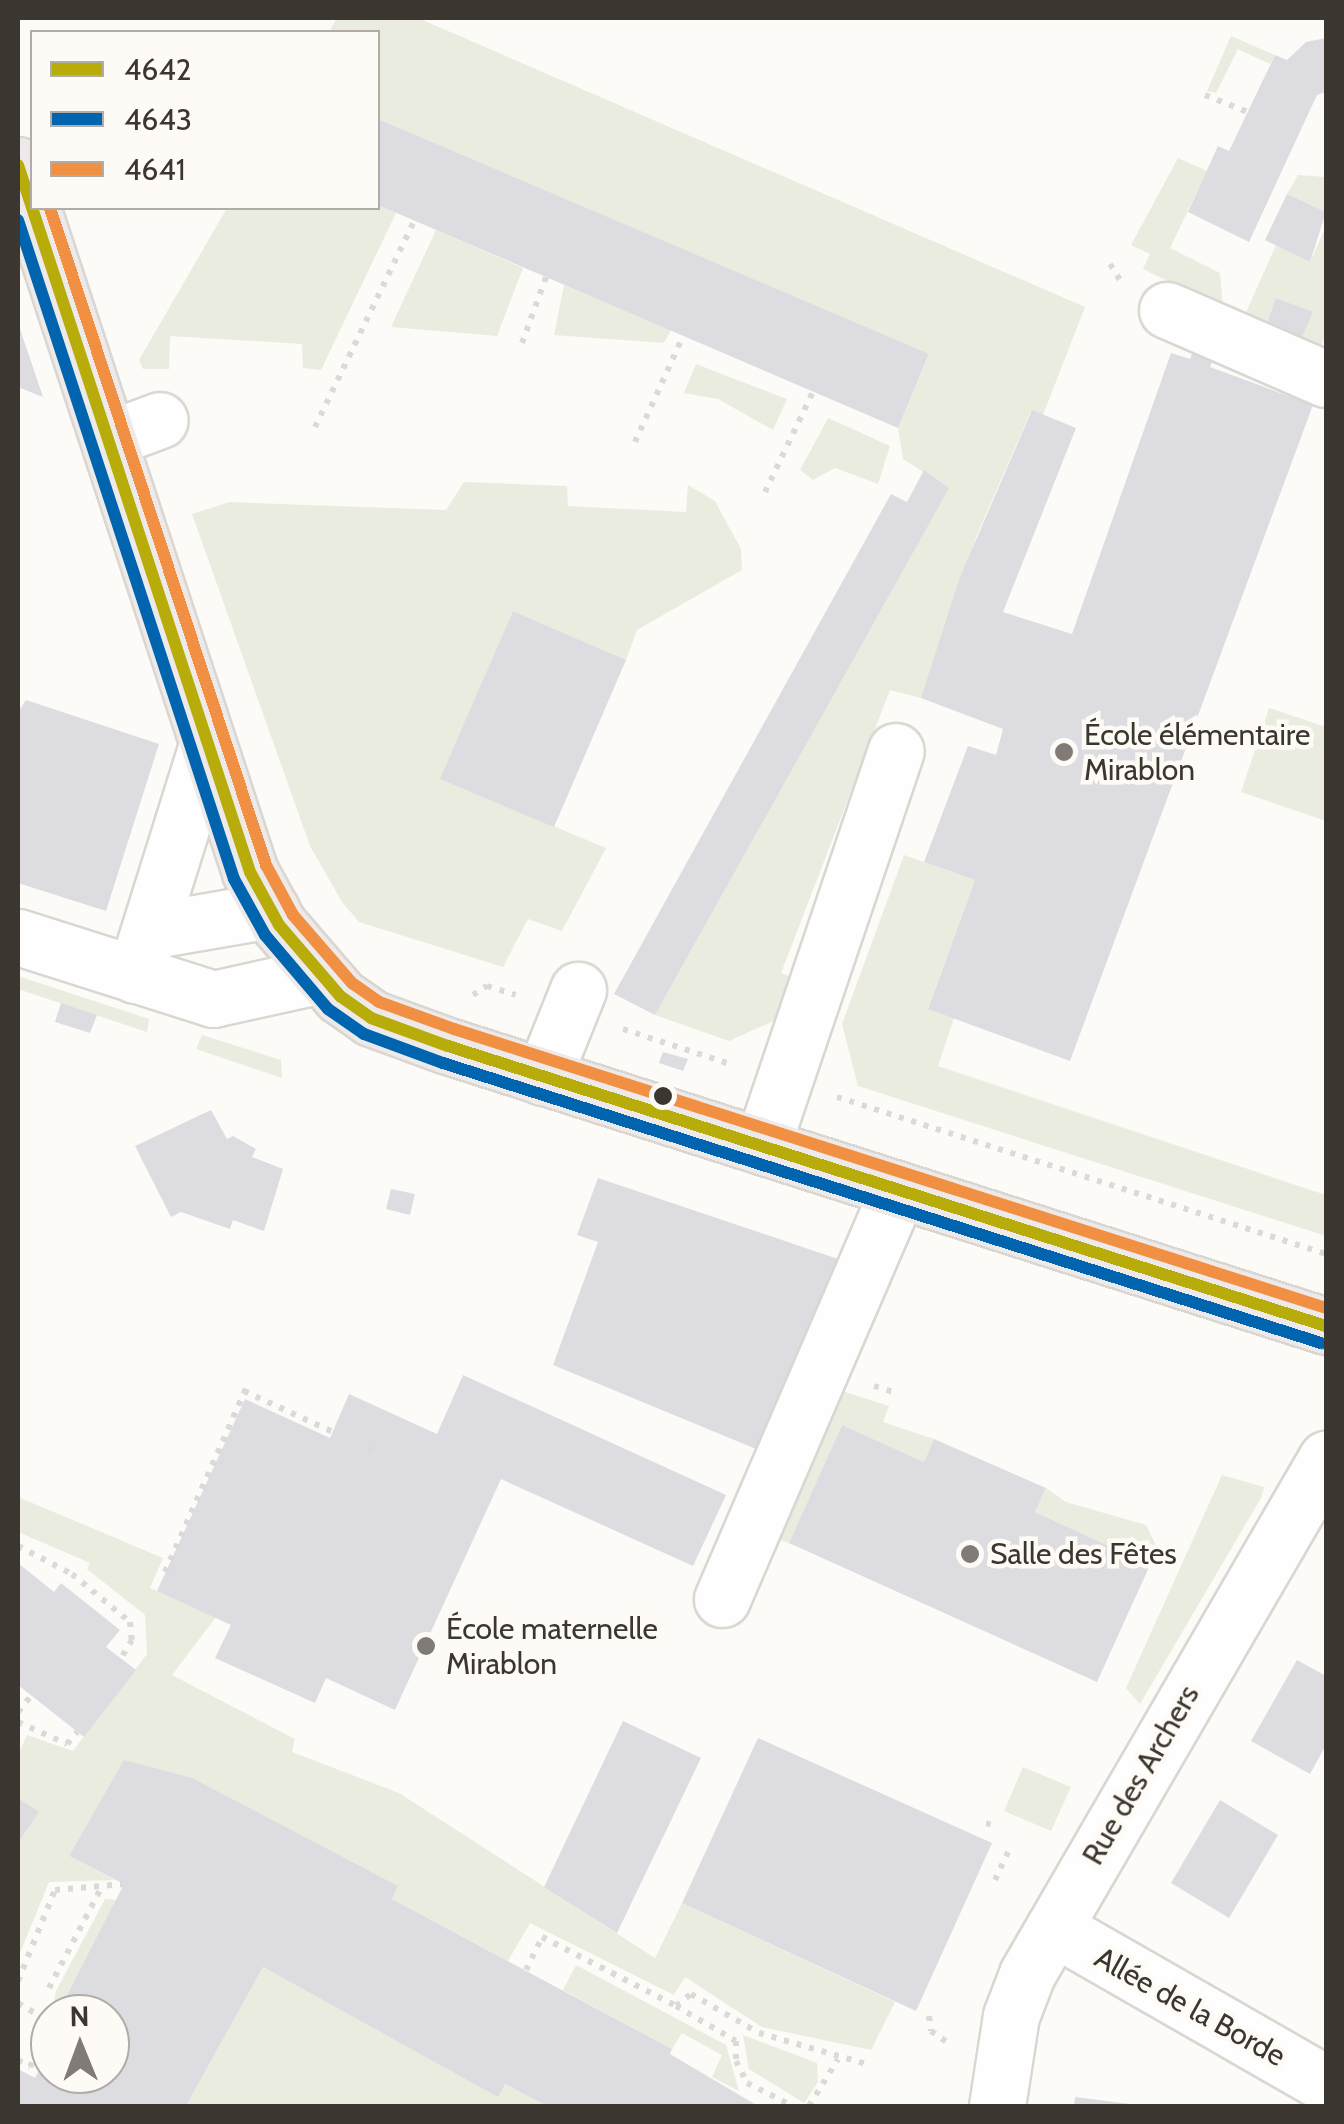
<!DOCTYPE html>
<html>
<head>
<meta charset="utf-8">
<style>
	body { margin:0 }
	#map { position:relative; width:1344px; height:2124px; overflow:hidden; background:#fdfbf8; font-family:Cabin,sans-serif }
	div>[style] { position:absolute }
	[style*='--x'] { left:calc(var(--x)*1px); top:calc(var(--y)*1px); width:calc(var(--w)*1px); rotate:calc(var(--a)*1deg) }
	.green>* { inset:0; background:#eaecdf }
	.building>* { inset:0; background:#dddce0 }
	.path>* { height:6px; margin-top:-3px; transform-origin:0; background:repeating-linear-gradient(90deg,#dbdad9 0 5px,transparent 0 13px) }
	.roads { filter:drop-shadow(2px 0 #dad6d2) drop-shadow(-2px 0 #dad6d2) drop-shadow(0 2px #dad6d2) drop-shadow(0 -2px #dad6d2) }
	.minor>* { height:55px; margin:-27.5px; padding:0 27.5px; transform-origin:27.5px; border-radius:27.5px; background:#fffefe }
	.major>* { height:55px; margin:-27.5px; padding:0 27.5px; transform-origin:27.5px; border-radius:27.5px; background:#efeaea }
	.bus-1>* { height:12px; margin:-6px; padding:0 6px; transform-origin:6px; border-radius:6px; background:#b7ac0a }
	.bus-2>* { height:12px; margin:-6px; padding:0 6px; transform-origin:6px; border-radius:6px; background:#0065ae }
	.bus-3>* { height:12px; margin:-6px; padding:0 6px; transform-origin:6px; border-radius:6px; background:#f19043 }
	.dots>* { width:28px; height:28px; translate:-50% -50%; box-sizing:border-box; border:5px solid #fefbf7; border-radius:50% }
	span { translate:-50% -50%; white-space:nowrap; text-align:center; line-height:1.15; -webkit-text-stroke:9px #fefbf7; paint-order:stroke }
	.poi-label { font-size:30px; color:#3c3630 }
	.left { translate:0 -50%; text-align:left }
	.street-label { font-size:30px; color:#3c3630 }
	.frame { position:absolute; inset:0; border:20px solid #3c3630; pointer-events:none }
	.legend { position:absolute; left:30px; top:30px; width:350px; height:180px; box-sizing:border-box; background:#fefbf7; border:2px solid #b0aca7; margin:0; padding:12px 18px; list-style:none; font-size:30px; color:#3c3630 }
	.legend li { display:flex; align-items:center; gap:20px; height:50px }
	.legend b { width:50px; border:2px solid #b0aca7 }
	.north { position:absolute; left:30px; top:1994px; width:100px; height:100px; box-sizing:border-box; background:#fefbf7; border:2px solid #b0aca7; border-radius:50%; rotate:359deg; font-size:28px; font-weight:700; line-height:40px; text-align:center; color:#3c3630 }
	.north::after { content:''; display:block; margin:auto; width:35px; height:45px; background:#807b76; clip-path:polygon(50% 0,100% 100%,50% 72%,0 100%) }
</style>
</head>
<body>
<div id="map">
	<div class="green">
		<i style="clip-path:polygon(337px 18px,418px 18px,1085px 307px,1043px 415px,1031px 411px,977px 535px,921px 698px,890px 690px,781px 973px,800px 980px,787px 1015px,729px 1041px,655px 1015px,948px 488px,903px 459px,898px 428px,929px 355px,378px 119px,378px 32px,329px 32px)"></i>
		<i style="clip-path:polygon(1231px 36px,1275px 55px,1270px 64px,1238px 49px,1216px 93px,1207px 91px)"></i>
		<i style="clip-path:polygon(1178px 158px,1207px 171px,1170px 248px,1220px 273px,1223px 308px,1143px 269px,1150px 254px,1131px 245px)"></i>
		<i style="clip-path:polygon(1298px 175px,1326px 177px,1326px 212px,1287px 194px)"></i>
		<i style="clip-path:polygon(378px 204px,396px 213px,321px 370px,303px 368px,302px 344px,170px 336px,169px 369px,143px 369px,139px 360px,227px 208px)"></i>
		<i style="clip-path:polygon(1326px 226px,1326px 334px,1319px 351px,1300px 342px,1312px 312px,1277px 298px,1266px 327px,1244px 317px,1276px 245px,1310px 262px)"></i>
		<i style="clip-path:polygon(436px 230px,523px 268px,497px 336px,391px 327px)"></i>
		<i style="clip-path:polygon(564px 285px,671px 330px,664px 343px,554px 335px)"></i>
		<i style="clip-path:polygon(696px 364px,787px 399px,773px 430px,718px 399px,684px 393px)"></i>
		<i style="clip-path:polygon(828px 418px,890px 446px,878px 484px,835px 468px,813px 480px,800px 470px)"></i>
		<i style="clip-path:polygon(464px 482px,567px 486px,568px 506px,686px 512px,688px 485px,715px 501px,741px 549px,742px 570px,637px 630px,626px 660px,513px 611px,441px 779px,606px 848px,562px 931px,528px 919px,503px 967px,359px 922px,342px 902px,310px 846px,192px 514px,230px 502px,446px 510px)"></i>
		<i style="clip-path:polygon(1269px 708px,1326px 727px,1326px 821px,1241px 792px)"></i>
		<i style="clip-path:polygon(904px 855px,975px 880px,928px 1008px,954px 1018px,938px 1066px,1326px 1195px,1326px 1236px,858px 1086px,842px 1024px)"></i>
		<i style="clip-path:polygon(18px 976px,149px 1019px,147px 1032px,18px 989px)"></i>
		<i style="clip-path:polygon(202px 1035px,281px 1060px,282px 1078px,196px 1049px)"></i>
		<i style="clip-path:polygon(842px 1391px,889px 1406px,883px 1422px,934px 1439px,924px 1462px,842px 1425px,789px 1543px,777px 1539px)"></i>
		<i style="clip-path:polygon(1222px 1475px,1264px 1487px,1261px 1498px,1140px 1704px,1126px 1688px)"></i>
		<i style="clip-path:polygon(1046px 1488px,1066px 1502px,1146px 1525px,1156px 1545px,1150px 1565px,1035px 1512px)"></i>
		<i style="clip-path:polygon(18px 1497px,163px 1558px,150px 1588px,216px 1617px,172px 1675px,295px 1739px,292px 1752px,399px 1793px,655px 1958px,682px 1903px,895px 2002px,871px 2050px,762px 2027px,685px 1977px,674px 1995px,530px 1923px,508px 1961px,392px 1899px,398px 1886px,125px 1760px,69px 1856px,115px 1880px,49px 1882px,18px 1958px,18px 1843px,38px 1813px,18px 1798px,18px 1755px,27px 1735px,73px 1751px,147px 1654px,145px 1615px,87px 1569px,90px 1563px,18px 1532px)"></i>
		<i style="clip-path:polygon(1023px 1767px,1071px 1787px,1051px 1831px,1004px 1811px)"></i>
		<i style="clip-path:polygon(105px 1899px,116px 1900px,60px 2007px,69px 2012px,52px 2014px,56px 1991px)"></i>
		<i style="clip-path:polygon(576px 1965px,726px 2045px,739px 2091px,712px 2077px,722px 2055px,682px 2033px,672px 2049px,563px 1990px)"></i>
		<i style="clip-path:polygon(263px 1967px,497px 2096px,505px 2084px,547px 2106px,186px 2106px)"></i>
		<i style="clip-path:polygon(743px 2035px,817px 2063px,818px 2082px,804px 2103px,749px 2069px)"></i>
	</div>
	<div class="building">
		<i style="clip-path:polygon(1326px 38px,1326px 92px,1317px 95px,1249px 242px,1188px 212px,1218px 146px,1229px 151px,1275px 55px,1287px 60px,1306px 42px)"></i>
		<i style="clip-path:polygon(378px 119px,929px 354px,898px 428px,378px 205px)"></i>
		<i style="clip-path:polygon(1287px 194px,1326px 212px,1310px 262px,1265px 240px)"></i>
		<i style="clip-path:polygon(1276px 298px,1313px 312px,1300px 342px,1266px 327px)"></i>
		<i style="clip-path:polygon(18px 323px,43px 397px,18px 387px)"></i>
		<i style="clip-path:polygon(1193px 351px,1213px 358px,1210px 367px,1313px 405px,1070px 1061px,928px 1009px,975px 880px,924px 862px,968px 746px,996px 755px,1003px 729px,921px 698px,960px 577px,1032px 410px,1076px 428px,1003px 612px,1072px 634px,1171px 353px,1190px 359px)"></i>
		<i style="clip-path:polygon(924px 470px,949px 488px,655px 1015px,614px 994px,891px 494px,907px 502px)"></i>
		<i style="clip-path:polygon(513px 611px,626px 660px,554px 827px,440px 779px)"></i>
		<i style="clip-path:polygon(26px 700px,159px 744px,106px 911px,18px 883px,18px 712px)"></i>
		<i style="clip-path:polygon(61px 1003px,97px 1015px,90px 1033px,55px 1022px)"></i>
		<i style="clip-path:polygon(663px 1052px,688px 1059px,683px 1071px,659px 1063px)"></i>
		<i style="clip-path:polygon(211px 1110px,227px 1139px,233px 1136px,256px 1149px,252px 1157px,283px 1169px,264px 1231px,233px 1220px,230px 1229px,181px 1212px,171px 1217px,135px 1146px)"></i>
		<i style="clip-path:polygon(598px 1178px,841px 1260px,756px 1449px,553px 1365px,598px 1242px,577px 1235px)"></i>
		<i style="clip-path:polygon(391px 1189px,415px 1194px,410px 1215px,386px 1209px)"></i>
		<i style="clip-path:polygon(463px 1375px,726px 1495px,693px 1566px,501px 1479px,395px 1710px,326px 1678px,315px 1703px,215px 1658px,231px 1625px,157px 1591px,245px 1399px,330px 1438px,349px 1394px,437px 1434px)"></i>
		<i style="clip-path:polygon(842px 1425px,924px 1462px,934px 1439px,1046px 1488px,1035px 1512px,1150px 1565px,1097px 1682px,789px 1543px)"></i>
		<i style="clip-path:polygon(18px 1563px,54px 1592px,61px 1583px,120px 1630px,106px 1647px,136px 1670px,84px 1737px,18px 1685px)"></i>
		<i style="clip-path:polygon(1297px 1660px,1326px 1676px,1326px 1745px,1310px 1774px,1251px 1741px)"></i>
		<i style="clip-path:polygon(623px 1721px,701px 1758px,617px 1933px,544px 1887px)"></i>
		<i style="clip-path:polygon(758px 1738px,992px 1843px,916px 2011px,682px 1903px)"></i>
		<i style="clip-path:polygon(124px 1760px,192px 1778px,398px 1886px,392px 1899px,672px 2049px,670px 2054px,758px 2106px,547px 2106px,505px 2084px,498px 2097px,263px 1967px,186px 2106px,18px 2106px,18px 2069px,35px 2078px,50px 2050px,50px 2074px,110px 2074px,110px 2014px,69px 2014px,60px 2008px,124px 1884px,69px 1856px)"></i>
		<i style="clip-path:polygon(18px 1798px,39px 1812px,18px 1843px)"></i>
		<i style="clip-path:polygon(1220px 1800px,1278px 1835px,1229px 1918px,1171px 1883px)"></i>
		<i style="clip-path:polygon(1075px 2097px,1130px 2104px,1130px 2106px,1074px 2106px)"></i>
	</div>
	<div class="path">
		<i style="--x:1205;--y:95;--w:46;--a:21.6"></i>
		<i style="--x:1110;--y:264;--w:19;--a:58"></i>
		<i style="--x:522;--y:343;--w:70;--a:-70"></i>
		<i style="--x:315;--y:427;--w:229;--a:-64.3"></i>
		<i style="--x:635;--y:442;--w:116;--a:-65.6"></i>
		<i style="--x:765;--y:492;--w:111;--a:-64.4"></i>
		<i style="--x:473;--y:995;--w:17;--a:-33"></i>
		<i style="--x:487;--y:986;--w:30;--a:17"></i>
		<i style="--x:623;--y:1029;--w:113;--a:18.1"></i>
		<i style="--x:837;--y:1097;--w:514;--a:17.8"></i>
		<i style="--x:874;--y:1386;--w:21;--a:17"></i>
		<i style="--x:244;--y:1391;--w:98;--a:24.7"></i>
		<i style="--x:370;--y:1447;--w:11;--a:68"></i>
		<i style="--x:18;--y:1546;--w:61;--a:27.4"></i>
		<i style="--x:72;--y:1574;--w:75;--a:39.6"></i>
		<i style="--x:130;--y:1622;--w:18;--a:84"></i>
		<i style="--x:132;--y:1640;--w:21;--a:121"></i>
		<i style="--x:165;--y:1572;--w:206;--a:-66.2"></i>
		<i style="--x:18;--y:1712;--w:21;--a:-51"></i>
		<i style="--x:18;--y:1722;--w:54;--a:24.2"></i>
		<i style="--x:67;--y:1744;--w:16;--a:-50"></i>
		<i style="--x:986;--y:1823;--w:13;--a:18"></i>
		<i style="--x:995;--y:1880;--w:33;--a:-65"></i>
		<i style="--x:526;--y:1970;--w:37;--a:-64"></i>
		<i style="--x:542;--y:1937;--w:151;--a:27.2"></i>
		<i style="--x:676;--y:2006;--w:69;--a:30.3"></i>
		<i style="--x:736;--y:2041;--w:20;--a:90"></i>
		<i style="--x:736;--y:2061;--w:25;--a:63"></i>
		<i style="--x:747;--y:2083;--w:51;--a:26.6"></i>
		<i style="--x:18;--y:1981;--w:98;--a:-67.9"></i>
		<i style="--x:55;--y:1890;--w:69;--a:-5"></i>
		<i style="--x:49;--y:1988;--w:113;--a:-62.5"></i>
		<i style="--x:18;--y:2003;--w:37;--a:31"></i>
		<i style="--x:676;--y:2006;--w:19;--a:-39"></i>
		<i style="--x:691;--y:1994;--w:78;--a:29.8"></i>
		<i style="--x:759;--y:2033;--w:116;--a:16.1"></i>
		<i style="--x:929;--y:2016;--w:15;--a:82"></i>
		<i style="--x:931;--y:2031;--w:24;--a:35"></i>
		<i style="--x:18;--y:2060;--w:14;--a:30"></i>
		<i style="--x:30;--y:2067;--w:43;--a:-62.2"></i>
		<i style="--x:809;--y:2106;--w:55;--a:-58.3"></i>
	</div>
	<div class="roads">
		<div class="minor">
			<i style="--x:1167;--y:310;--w:173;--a:23.5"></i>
			<i style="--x:109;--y:439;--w:54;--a:-20.4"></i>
			<i style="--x:149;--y:931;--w:124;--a:-9.8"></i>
			<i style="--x:18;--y:937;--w:205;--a:17.6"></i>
			<i style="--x:213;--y:999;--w:107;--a:-12.5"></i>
			<i style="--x:135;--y:975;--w:241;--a:-72.6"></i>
			<i style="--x:543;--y:1077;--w:94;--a:-68.1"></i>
			<i style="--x:762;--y:1146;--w:417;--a:-71.3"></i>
			<i style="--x:722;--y:1599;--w:444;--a:-66.7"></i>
			<i style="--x:1054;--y:1928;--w:314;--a:29.8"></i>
			<i style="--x:997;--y:2106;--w:91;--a:-81.2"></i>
			<i style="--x:1011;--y:2016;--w:45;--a:-69.1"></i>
			<i style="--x:1027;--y:1974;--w:596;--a:-59.86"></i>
		</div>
		<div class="major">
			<i style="--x:18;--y:165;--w:744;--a:71.83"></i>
			<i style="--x:250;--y:872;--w:60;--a:61.3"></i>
			<i style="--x:279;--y:925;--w:94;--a:49.3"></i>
			<i style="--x:340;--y:996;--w:38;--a:35"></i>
			<i style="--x:371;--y:1018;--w:82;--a:20"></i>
			<i style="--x:448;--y:1046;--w:922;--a:17.69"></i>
		</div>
	</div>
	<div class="bus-1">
		<i style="--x:18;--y:165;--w:744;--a:71.83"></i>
		<i style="--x:250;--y:872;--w:60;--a:61.3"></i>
		<i style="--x:279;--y:925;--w:94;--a:49.3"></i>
		<i style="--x:340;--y:996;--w:38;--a:35"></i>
		<i style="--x:371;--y:1018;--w:82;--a:20"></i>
		<i style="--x:448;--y:1046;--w:922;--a:17.69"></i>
	</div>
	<div class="bus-2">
		<i style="--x:18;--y:220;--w:693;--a:71.85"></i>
		<i style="--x:234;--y:879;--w:64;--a:61"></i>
		<i style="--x:265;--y:935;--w:97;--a:49.6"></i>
		<i style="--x:328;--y:1009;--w:44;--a:34.8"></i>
		<i style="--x:364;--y:1034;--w:84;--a:20.2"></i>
		<i style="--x:443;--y:1063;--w:922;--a:17.69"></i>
	</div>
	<div class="bus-3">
		<i style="--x:50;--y:208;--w:692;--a:71.8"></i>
		<i style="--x:266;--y:865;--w:57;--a:61.6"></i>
		<i style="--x:293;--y:915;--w:90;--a:49.1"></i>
		<i style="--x:352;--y:983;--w:33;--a:35"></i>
		<i style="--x:379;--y:1002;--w:80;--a:19.8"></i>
		<i style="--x:454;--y:1029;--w:916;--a:17.74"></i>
	</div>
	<div class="dots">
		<i style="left:1064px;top:752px;background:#807b76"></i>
		<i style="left:663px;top:1096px;background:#3c3630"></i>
		<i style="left:970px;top:1554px;background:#807b76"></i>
		<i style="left:426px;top:1646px;background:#807b76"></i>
	</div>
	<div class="poi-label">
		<span class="left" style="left:1084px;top:752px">École élémentaire<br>Mirablon</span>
		<span class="left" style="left:990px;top:1554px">Salle des Fêtes</span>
		<span class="left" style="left:446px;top:1646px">École maternelle<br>Mirablon</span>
	</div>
	<div class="street-label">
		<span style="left:1141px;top:1775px;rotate:-60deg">Rue des Archers</span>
		<span style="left:1190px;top:2007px;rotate:29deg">Allée de la Borde</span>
	</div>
	<div class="frame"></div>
	<ul class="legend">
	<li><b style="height:12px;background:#b7ac0a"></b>4642</li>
	<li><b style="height:12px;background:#0065ae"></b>4643</li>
	<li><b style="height:12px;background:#f19043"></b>4641</li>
	</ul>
	<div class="north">N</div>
</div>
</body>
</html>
